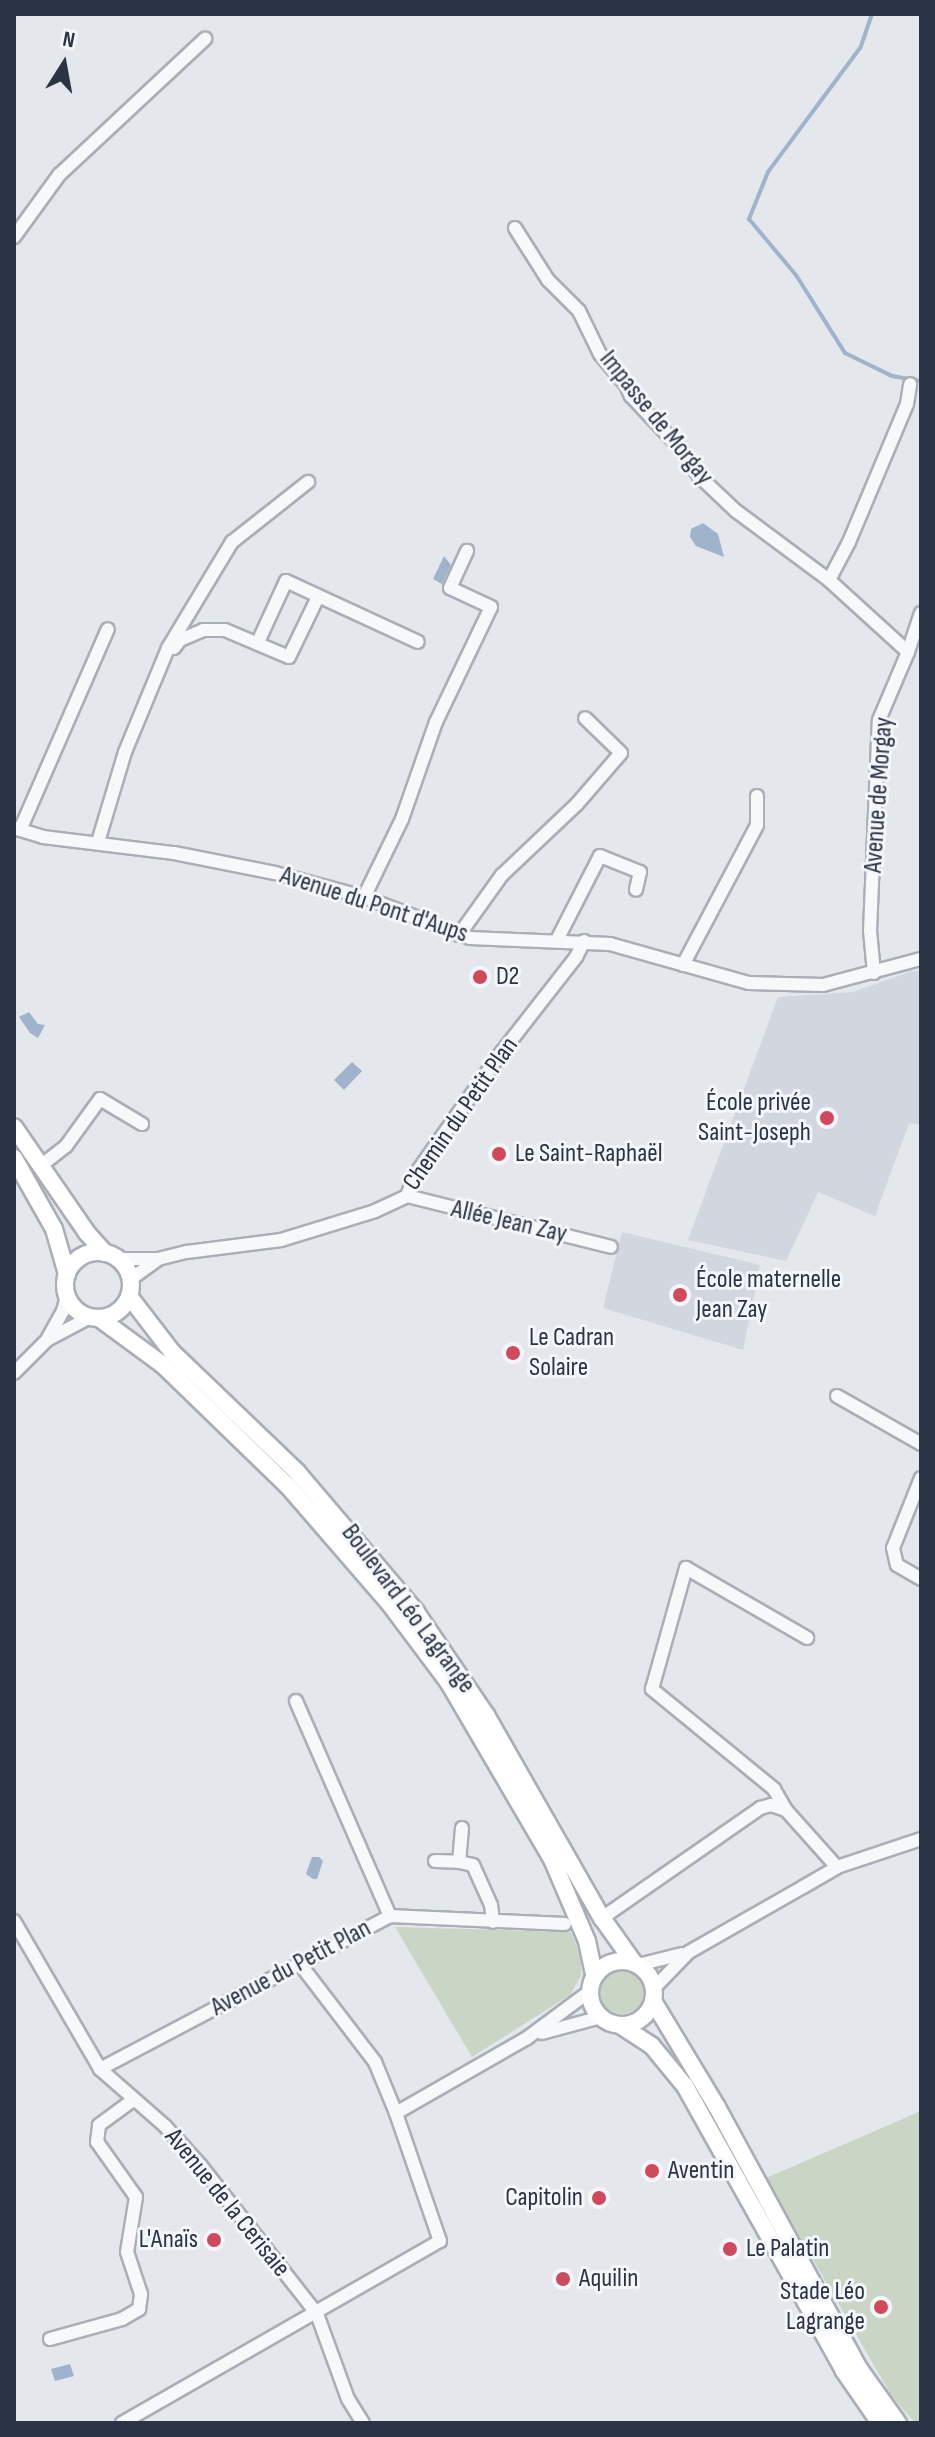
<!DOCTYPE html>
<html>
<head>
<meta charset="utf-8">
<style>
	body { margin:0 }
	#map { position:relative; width:935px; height:2437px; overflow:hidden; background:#e4e7ec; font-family:"Sofia Sans Condensed",sans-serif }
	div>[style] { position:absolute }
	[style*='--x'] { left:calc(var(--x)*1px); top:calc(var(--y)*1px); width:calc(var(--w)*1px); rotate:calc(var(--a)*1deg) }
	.built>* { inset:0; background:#d2d6de }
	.green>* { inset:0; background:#c9d6c5 }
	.round { border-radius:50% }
	.water>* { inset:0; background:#9fb4cc }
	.stream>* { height:4px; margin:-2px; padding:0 2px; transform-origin:2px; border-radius:2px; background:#9fb4cc }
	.roads { filter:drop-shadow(2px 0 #a9aeb7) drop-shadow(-2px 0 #a9aeb7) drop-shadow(0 2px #a9aeb7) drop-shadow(0 -2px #a9aeb7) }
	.minor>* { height:12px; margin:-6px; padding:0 6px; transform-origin:6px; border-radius:6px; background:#f7f8fa }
	.major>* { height:16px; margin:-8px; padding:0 8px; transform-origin:8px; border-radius:8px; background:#fff }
	.major>.ring { margin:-8px; padding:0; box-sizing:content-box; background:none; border:16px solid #fff; border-radius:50% }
	.dots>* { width:22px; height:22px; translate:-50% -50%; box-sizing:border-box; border:4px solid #f4f6f9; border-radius:50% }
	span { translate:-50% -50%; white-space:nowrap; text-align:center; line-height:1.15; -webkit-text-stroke:6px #f4f6f9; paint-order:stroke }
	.street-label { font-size:26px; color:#2b3445 }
	.poi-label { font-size:26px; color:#2b3445 }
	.left { translate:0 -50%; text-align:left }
	.right { translate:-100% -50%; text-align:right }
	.frame { position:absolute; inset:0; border:16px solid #2b3445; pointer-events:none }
	.north { position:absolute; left:24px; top:24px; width:80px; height:80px; -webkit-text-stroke:6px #f4f6f9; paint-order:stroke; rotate:11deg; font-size:22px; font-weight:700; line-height:32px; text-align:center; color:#2b3445 }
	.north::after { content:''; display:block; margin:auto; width:28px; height:36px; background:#2b3445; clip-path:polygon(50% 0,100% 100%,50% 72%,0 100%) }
</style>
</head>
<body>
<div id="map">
	<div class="built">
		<i style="clip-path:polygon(912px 971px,921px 971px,921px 1125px,909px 1123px,875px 1216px,818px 1192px,786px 1261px,688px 1240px,778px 997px,853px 992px)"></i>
		<i style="clip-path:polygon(622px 1232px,760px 1265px,743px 1350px,603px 1308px)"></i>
	</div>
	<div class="green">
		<i style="clip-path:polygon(395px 1927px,571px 1932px,582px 1959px,581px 1976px,570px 1995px,472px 2057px)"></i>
		<i class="round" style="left:600px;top:1970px;width:44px;height:44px"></i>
		<i style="clip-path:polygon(921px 2111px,921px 2423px,915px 2423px,891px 2395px,766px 2178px)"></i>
	</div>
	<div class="water">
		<i style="clip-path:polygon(703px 523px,718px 534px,724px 557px,696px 546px,690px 537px,691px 529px)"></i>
		<i style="clip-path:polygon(444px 556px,451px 565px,442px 584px,433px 579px)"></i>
		<i style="clip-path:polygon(29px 1012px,38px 1024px,45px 1025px,38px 1038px,30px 1033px,19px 1017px)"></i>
		<i style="clip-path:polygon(352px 1062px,362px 1071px,344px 1090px,334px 1080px)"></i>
		<i style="clip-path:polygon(312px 1857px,319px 1857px,323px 1861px,317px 1879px,313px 1879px,306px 1874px)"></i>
		<i style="clip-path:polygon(70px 2364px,74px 2376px,55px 2381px,51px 2369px)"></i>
	</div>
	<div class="stream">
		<i style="--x:872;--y:14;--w:36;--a:109"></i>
		<i style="--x:860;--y:48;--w:154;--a:126.6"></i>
		<i style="--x:768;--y:172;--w:51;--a:112"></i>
		<i style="--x:749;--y:219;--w:73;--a:50"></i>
		<i style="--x:796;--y:275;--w:92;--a:57.9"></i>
		<i style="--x:845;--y:353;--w:52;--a:26.1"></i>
		<i style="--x:892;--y:376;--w:29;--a:10"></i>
	</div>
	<div class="roads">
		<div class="minor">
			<i style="--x:515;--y:228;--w:62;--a:57.6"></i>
			<i style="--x:548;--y:280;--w:44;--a:45"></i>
			<i style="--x:579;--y:311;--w:48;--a:64"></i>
			<i style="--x:600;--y:354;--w:40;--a:50"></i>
			<i style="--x:626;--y:385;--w:12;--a:66"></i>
			<i style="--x:631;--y:396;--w:73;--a:46.7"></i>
			<i style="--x:681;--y:449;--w:32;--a:56"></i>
			<i style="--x:699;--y:476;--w:51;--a:43.4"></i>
			<i style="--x:736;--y:511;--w:116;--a:36.6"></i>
			<i style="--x:14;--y:237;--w:77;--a:-54"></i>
			<i style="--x:59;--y:175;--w:200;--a:-43"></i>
			<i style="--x:258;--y:642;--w:67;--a:-65.3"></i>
			<i style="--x:286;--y:581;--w:145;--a:24.8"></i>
			<i style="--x:174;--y:648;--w:10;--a:-53"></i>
			<i style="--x:180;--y:640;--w:25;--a:-23"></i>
			<i style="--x:203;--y:630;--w:22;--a:0"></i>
			<i style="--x:225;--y:630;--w:69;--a:22.9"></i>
			<i style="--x:289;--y:657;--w:67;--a:-64.2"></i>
			<i style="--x:908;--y:652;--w:41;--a:-71.6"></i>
			<i style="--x:14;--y:828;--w:30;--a:17"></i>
			<i style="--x:43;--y:837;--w:132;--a:7"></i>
			<i style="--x:174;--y:853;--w:103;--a:11.2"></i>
			<i style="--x:275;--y:873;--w:92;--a:15.1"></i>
			<i style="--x:364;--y:897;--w:114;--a:21.1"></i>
			<i style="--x:470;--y:938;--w:140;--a:2.5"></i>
			<i style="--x:610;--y:944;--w:144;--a:15.7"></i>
			<i style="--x:749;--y:983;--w:74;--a:1.5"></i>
			<i style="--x:823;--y:985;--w:101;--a:-14.9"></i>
			<i style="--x:20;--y:830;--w:219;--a:-66.4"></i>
			<i style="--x:98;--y:842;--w:94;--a:-73.3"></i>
			<i style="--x:125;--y:752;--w:113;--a:-67.5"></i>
			<i style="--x:168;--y:648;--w:124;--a:-58.9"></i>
			<i style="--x:232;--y:542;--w:97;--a:-38.3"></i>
			<i style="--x:364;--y:897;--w:87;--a:-64"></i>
			<i style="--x:402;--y:819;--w:103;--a:-70.7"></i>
			<i style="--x:436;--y:722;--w:127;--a:-64.4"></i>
			<i style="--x:491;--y:607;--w:45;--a:-155.1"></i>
			<i style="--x:450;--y:588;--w:41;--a:-65.3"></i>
			<i style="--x:459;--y:935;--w:74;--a:-54.4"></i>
			<i style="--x:502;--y:875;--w:103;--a:-43.4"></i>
			<i style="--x:577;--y:804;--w:67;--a:-49.2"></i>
			<i style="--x:621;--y:753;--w:50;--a:-135.8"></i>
			<i style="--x:557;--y:940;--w:94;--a:-62.9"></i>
			<i style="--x:600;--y:856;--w:43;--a:21.8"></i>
			<i style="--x:640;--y:872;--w:18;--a:103"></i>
			<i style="--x:683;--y:965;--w:158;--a:-62.1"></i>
			<i style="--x:757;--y:825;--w:29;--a:-90"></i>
			<i style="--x:874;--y:973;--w:42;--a:-95.4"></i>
			<i style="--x:870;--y:931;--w:211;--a:-87.6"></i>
			<i style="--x:879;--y:720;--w:74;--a:-66.9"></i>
			<i style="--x:908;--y:652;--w:107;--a:-137.7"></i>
			<i style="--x:829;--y:580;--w:43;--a:-62.2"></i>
			<i style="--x:849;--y:542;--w:150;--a:-67.2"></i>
			<i style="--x:907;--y:404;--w:20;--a:-81"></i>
			<i style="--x:43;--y:1164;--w:29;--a:-38"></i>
			<i style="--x:66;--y:1146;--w:58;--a:-54.1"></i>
			<i style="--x:100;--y:1099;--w:49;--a:30.8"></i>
			<i style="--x:407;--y:1196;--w:210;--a:14"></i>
			<i style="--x:119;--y:1259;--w:39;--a:0"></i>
			<i style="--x:158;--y:1259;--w:30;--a:-14"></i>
			<i style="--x:187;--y:1252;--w:95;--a:-7.3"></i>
			<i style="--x:281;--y:1240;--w:98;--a:-17.1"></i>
			<i style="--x:375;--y:1211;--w:35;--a:-25"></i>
			<i style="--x:407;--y:1196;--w:22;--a:-69"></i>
			<i style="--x:415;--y:1175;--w:144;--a:-54.9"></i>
			<i style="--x:498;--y:1057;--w:127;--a:-52"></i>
			<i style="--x:576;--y:957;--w:18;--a:-63"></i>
			<i style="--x:131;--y:1279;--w:32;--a:-36"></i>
			<i style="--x:48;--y:1338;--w:31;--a:-61"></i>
			<i style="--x:63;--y:1311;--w:16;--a:-75"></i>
			<i style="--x:14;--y:1373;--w:47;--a:-45"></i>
			<i style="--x:47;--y:1340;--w:49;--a:-28.1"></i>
			<i style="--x:837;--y:1396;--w:97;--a:29.7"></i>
			<i style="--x:921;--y:1478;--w:75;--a:111.8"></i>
			<i style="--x:893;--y:1548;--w:17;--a:77"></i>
			<i style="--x:897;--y:1565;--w:28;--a:30"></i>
			<i style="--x:296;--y:1701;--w:235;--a:66.4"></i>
			<i style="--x:786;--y:1810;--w:24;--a:-120"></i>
			<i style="--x:774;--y:1789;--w:158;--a:-140.7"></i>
			<i style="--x:652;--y:1689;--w:126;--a:-74.3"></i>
			<i style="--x:686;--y:1568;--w:140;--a:30"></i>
			<i style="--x:462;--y:1828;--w:34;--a:95"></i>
			<i style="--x:459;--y:1862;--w:14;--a:12"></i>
			<i style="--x:473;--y:1865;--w:44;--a:65.8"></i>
			<i style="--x:491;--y:1905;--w:17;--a:83"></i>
			<i style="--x:435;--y:1861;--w:24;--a:2"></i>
			<i style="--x:602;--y:1918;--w:193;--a:-34.8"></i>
			<i style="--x:760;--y:1808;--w:11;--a:-15"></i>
			<i style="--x:771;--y:1805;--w:16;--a:18"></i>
			<i style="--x:786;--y:1810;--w:76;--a:48.2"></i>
			<i style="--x:14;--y:1921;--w:171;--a:59.8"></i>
			<i style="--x:100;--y:2069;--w:86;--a:41.2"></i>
			<i style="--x:165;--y:2126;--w:54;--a:48"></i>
			<i style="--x:201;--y:2166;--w:188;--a:51.9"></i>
			<i style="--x:317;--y:2314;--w:90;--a:70"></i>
			<i style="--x:348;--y:2399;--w:28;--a:58"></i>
			<i style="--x:638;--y:1965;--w:45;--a:-14"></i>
			<i style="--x:654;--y:1988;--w:50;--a:-45.8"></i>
			<i style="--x:689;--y:1952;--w:131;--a:-29.7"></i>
			<i style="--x:803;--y:1887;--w:39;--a:-30"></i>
			<i style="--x:837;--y:1867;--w:89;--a:-18.4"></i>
			<i style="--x:542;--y:2033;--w:61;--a:-15.2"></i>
			<i style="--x:100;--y:2069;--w:328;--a:-27.8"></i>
			<i style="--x:390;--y:1916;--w:175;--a:2.6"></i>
			<i style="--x:396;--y:2113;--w:151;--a:-29.8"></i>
			<i style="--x:527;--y:2038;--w:79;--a:-36.7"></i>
			<i style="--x:50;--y:2339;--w:75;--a:-15.5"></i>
			<i style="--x:122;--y:2319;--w:20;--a:-30"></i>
			<i style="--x:139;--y:2309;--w:15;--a:-82"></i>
			<i style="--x:141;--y:2294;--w:44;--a:-108.4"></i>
			<i style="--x:127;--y:2252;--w:56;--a:-80.7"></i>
			<i style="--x:136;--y:2197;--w:67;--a:-125.3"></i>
			<i style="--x:97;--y:2142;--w:17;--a:-83"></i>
			<i style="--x:99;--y:2125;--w:42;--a:-36.3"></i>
			<i style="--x:122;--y:2423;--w:366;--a:-29.8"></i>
			<i style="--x:440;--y:2241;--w:135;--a:-109"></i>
			<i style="--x:396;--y:2113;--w:55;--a:-112.4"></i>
			<i style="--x:375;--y:2062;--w:123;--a:-127.4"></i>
		</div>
		<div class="major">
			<i style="--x:14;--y:1127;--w:129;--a:55.4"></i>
			<i style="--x:87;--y:1233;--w:27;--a:48"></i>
			<i style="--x:14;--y:1158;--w:81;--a:60.6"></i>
			<i style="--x:54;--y:1229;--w:47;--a:73.9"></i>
			<i class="ring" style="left:65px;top:1252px;width:50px;height:50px"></i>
			<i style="--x:129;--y:1296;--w:71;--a:52.5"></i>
			<i style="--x:172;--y:1352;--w:173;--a:43.8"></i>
			<i style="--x:297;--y:1472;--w:184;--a:49.6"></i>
			<i style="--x:416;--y:1612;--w:125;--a:55.8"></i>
			<i style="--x:486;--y:1715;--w:234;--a:60.3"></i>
			<i style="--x:602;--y:1918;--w:55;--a:54.6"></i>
			<i style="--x:99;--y:1318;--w:79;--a:36.3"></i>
			<i style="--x:163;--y:1365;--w:174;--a:44.1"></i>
			<i style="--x:288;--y:1486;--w:156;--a:49.2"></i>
			<i style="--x:390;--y:1604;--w:99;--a:53.2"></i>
			<i style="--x:449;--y:1683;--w:204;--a:59.7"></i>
			<i style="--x:552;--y:1859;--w:89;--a:66.9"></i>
			<i style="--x:587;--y:1941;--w:35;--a:78"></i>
			<i class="ring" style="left:590px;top:1961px;width:48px;height:48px"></i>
			<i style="--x:653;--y:2001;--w:124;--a:58.9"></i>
			<i style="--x:717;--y:2107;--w:299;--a:61.5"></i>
			<i style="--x:860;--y:2370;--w:65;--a:54.4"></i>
			<i style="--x:620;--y:2025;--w:38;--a:33"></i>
			<i style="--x:652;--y:2046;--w:52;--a:50.5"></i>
			<i style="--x:685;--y:2086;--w:326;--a:60.8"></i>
			<i style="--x:844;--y:2371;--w:63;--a:55.3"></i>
		</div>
	</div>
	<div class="dots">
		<i style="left:480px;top:977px;background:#d1495b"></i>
		<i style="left:827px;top:1118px;background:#d1495b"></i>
		<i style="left:499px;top:1154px;background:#d1495b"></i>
		<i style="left:680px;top:1295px;background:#d1495b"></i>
		<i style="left:513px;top:1353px;background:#d1495b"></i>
		<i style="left:652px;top:2171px;background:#d1495b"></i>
		<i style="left:599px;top:2198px;background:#d1495b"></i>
		<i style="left:214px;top:2240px;background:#d1495b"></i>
		<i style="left:730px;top:2249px;background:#d1495b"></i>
		<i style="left:563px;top:2279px;background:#d1495b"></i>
		<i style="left:881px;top:2307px;background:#d1495b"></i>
	</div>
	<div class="street-label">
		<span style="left:656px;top:418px;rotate:51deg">Impasse de Morgay</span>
		<span style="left:879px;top:795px;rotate:-86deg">Avenue de Morgay</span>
		<span style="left:374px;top:905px;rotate:18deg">Avenue du Pont d'Aups</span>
		<span style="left:461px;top:1114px;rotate:-55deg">Chemin du Petit Plan</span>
		<span style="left:509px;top:1222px;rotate:13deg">Allée Jean Zay</span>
		<span style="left:408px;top:1609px;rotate:53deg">Boulevard Léo Lagrange</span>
		<span style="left:291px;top:1968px;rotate:-28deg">Avenue du Petit Plan</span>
		<span style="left:227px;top:2203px;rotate:51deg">Avenue de la Cerisaie</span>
	</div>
	<div class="poi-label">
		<span class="left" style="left:496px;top:977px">D2</span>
		<span class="right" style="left:811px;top:1118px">École privée<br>Saint-Joseph</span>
		<span class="left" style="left:515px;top:1154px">Le Saint-Raphaël</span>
		<span class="left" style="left:696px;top:1295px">École maternelle<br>Jean Zay</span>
		<span class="left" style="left:529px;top:1353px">Le Cadran<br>Solaire</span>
		<span class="left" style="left:668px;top:2171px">Aventin</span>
		<span class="right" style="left:583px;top:2198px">Capitolin</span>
		<span class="right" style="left:198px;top:2240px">L'Anaïs</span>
		<span class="left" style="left:746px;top:2249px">Le Palatin</span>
		<span class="left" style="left:579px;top:2279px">Aquilin</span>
		<span class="right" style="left:865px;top:2307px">Stade Léo<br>Lagrange</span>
	</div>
	<div class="frame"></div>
	<div class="north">N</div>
</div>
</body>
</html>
